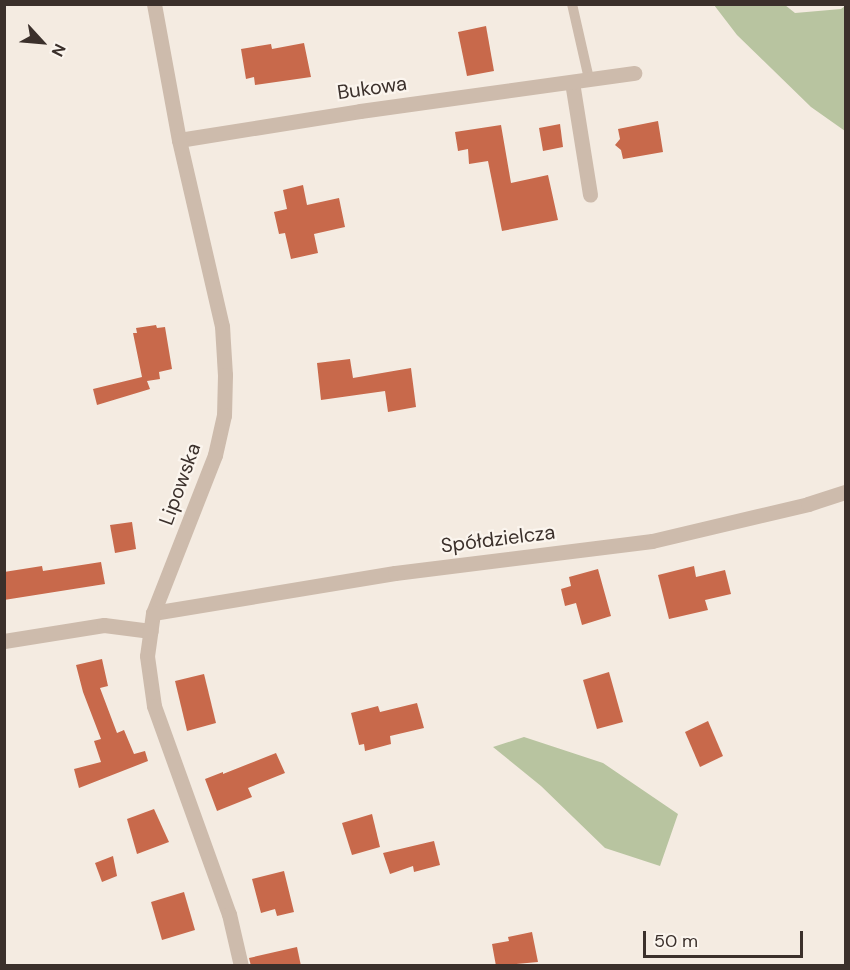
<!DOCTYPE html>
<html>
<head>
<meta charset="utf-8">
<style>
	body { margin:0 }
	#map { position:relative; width:850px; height:970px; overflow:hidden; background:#f4ebe1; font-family:"DM Sans",sans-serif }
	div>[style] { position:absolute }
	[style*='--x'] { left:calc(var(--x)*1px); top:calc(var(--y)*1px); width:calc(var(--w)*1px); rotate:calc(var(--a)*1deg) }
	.green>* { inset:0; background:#b8c4a0 }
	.building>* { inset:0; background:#c8694b }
	.service>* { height:10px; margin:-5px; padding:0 5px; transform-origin:5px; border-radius:5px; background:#cdbbac }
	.minor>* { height:15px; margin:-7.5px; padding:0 7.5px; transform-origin:7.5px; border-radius:7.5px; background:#cdbbac }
	.tertiary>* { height:15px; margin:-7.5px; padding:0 7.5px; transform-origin:7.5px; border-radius:7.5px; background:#cdbbac }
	span { translate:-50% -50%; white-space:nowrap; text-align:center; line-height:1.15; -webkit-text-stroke:4.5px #fbf5ee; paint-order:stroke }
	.street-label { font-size:20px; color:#3b302b }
	.frame { position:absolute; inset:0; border:6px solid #3b302b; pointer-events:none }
	.north { position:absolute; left:12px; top:12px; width:60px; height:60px; -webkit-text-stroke:4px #fbf5ee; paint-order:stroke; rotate:116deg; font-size:16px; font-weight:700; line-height:24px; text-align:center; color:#3b302b }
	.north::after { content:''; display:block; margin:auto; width:21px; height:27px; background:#3b302b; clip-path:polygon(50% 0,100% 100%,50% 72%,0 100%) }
	.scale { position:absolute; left:643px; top:931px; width:160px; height:27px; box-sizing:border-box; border:3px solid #3b302b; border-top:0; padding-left:8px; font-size:18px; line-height:21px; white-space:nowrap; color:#3b302b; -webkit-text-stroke:4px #fbf5ee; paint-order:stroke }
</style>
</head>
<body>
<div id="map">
	<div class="green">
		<i style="clip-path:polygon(714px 5px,785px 5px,795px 13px,841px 9px,845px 6px,845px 131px,811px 107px,737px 35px)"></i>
		<i style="clip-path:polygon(524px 737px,603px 763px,678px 814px,660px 866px,605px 848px,541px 786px,493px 747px)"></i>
	</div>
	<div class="building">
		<i style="clip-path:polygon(486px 26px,494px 71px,467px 76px,458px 32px)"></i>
		<i style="clip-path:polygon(304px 43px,311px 77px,255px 85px,254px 77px,246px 79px,241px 49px,271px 44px,272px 49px)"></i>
		<i style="clip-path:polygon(658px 121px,663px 152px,623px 159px,621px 150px,615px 145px,620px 139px,618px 129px)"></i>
		<i style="clip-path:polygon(560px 124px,563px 147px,543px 151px,539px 128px)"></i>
		<i style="clip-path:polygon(501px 125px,511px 183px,548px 175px,558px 220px,502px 231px,488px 161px,469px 164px,468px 149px,458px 151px,455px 132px)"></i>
		<i style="clip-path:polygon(303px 185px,307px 205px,339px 198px,345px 227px,314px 234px,318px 253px,291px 259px,285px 233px,279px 234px,274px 212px,287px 209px,283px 190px)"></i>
		<i style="clip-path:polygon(156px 325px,157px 328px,165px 327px,172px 369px,159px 372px,160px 379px,147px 381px,150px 389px,97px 405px,93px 389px,142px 377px,133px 333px,137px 333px,136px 328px)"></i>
		<i style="clip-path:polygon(350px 359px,353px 378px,411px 368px,416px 407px,388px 412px,385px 391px,321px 400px,317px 363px)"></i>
		<i style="clip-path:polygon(132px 522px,136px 549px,115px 553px,110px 525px)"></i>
		<i style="clip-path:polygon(101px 562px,105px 584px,4px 600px,4px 572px,42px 566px,43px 571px)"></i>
		<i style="clip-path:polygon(694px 566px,696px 577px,725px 570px,731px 594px,705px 600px,708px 610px,669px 619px,658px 575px)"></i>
		<i style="clip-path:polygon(598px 569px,611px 616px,582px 625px,576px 603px,565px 606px,561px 589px,571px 586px,569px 577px)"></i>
		<i style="clip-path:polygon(102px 659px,108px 686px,100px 688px,117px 733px,124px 730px,134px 754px,145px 751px,148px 761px,79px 788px,74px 769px,101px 762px,94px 741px,101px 739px,83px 692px,76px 665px)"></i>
		<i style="clip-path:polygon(609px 672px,623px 722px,597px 729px,583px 680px)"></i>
		<i style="clip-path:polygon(204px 674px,216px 723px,187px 731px,175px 681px)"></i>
		<i style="clip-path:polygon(417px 703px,424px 728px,390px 736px,391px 744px,365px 751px,364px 744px,359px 745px,351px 713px,378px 706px,380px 712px)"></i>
		<i style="clip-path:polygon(708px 721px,723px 756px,700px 767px,685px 732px)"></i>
		<i style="clip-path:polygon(276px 753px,285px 773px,248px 788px,252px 797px,217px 811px,205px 779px,223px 772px,223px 774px)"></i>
		<i style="clip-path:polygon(154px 809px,169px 842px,137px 854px,127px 819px)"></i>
		<i style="clip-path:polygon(372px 814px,380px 847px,352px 855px,342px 823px)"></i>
		<i style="clip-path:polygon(434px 841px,440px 865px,414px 872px,413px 866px,390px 874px,383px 853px)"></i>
		<i style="clip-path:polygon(113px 856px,117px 876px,102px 882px,95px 863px)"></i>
		<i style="clip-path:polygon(284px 871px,294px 912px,277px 916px,275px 909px,261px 913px,252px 879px)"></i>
		<i style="clip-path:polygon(184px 892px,195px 930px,162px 940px,151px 902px)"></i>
		<i style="clip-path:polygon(532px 932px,538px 962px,496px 966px,492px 944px,509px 941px,508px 937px)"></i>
		<i style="clip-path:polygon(297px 947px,301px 966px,251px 966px,249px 958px)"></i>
	</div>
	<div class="service">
		<i style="--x:572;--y:4;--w:77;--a:77.2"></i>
	</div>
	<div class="minor">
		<i style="--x:572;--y:82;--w:114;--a:80.9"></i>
		<i style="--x:179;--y:140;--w:183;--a:-9.1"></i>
		<i style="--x:360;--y:111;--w:277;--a:-7.9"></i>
		<i style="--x:153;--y:613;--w:245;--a:-9.4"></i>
		<i style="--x:395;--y:573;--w:259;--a:-7.1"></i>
		<i style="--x:652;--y:541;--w:160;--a:-13.3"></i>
		<i style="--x:808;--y:504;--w:40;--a:-18"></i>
		<i style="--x:4;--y:641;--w:101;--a:-9.1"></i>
		<i style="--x:104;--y:625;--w:47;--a:7.3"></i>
	</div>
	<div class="tertiary">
		<i style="--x:154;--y:4;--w:138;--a:79.6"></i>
		<i style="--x:179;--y:140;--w:191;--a:77"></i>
		<i style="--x:222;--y:326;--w:49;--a:86.5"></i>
		<i style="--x:225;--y:375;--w:40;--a:91.4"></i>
		<i style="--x:224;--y:415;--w:41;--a:102.7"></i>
		<i style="--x:215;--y:455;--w:170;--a:111.4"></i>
		<i style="--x:153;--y:613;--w:43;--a:97.9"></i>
		<i style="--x:147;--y:656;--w:50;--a:82"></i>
		<i style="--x:154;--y:706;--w:221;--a:70.2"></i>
		<i style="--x:229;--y:914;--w:53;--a:77"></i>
	</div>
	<div class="street-label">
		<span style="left:372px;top:88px;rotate:-8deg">Bukowa</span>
		<span style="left:180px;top:484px;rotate:-70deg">Lipowska</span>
		<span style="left:498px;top:539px;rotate:-7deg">Spółdzielcza</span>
	</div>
	<div class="frame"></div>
	<div class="north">N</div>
	<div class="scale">50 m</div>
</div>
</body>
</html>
